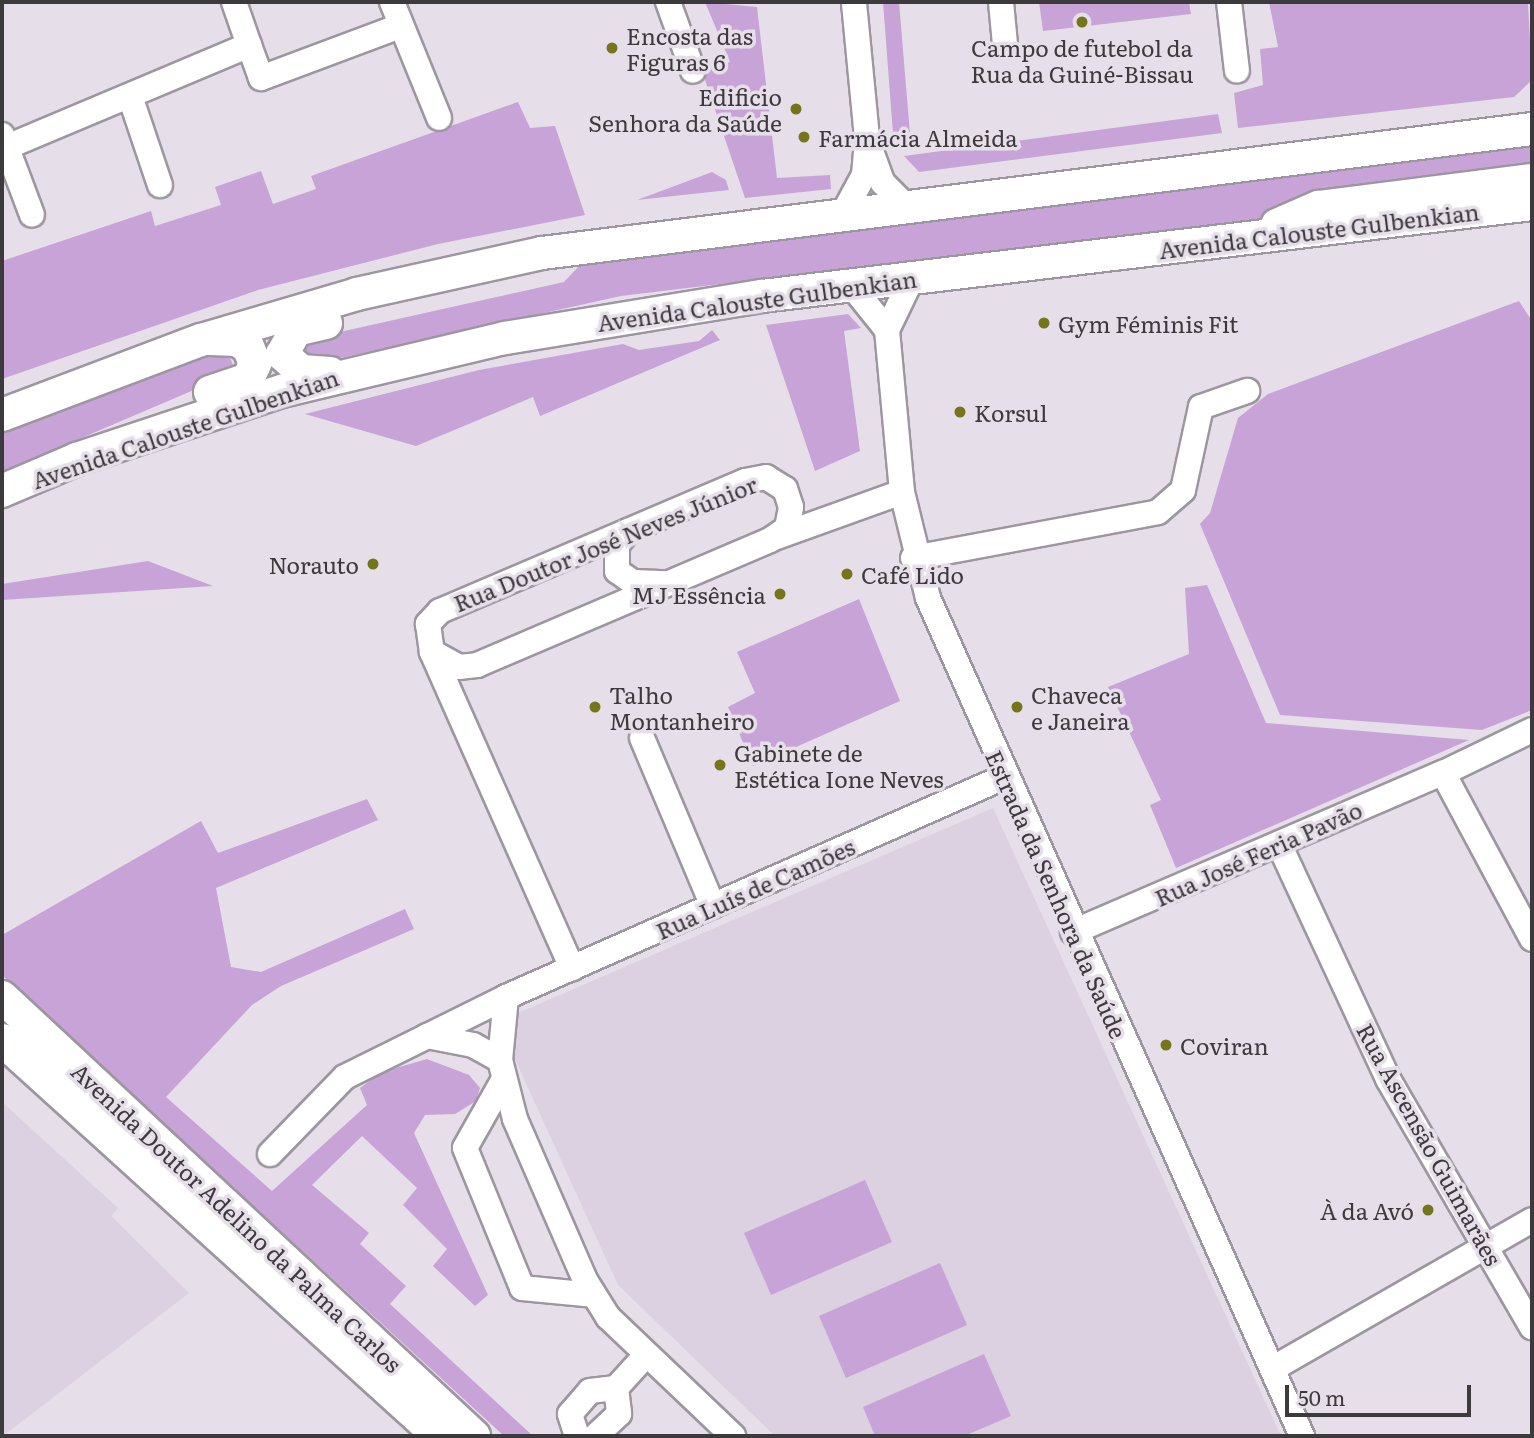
<!DOCTYPE html>
<html>
<head>
<meta charset="utf-8">
<style>
	body { margin:0 }
	#map { position:relative; width:1534px; height:1438px; overflow:hidden; background:#e6dfe9; font-family:Literata,serif }
	div>[style] { position:absolute }
	[style*='--x'] { left:calc(var(--x)*1px); top:calc(var(--y)*1px); width:calc(var(--w)*1px); rotate:calc(var(--a)*1deg) }
	.built>* { inset:0; background:#dbd1e0 }
	.green>* { inset:0; background:#c8a3d7 }
	.roads { filter:drop-shadow(2px 0 #9d96a0) drop-shadow(-2px 0 #9d96a0) drop-shadow(0 2px #9d96a0) drop-shadow(0 -2px #9d96a0) }
	.minor>* { height:24px; margin:-12px; padding:0 12px; transform-origin:12px; border-radius:12px; background:#fff }
	.major>* { height:32px; margin:-16px; padding:0 16px; transform-origin:16px; border-radius:16px; background:#fff }
	.dots>* { width:19px; height:19px; translate:-50% -50%; box-sizing:border-box; border:4px solid #e6dfe9; border-radius:50% }
	span { translate:-50% -50%; white-space:nowrap; text-align:center; line-height:1.15; -webkit-text-stroke:7px #e6dfe9; paint-order:stroke }
	.poi-label { font-size:23px; color:#3d3a3e }
	.left { translate:0 -50%; text-align:left }
	.right { translate:-100% -50%; text-align:right }
	.street-label { font-size:23px; color:#3d3a3e }
	.frame { position:absolute; inset:0; border:4px solid #3d3a3e; pointer-events:none }
	.scale { position:absolute; left:1285px; top:1385px; width:186px; height:32px; box-sizing:border-box; border:4px solid #3d3a3e; border-top:0; padding-left:9px; font-size:21px; line-height:24px; white-space:nowrap; color:#3d3a3e; -webkit-text-stroke:5px #e6dfe9; paint-order:stroke }
</style>
</head>
<body>
<div id="map">
	<div class="built">
		<i style="clip-path:polygon(993px 808px,1281px 1436px,775px 1436px,618px 1285px,514px 1057px,518px 1013px)"></i>
		<i style="clip-path:polygon(2px 1102px,118px 1208px,111px 1216px,189px 1293px,3px 1436px)"></i>
	</div>
	<div class="green">
		<i style="clip-path:polygon(705px 2px,757px 7px,777px 178px,830px 175px,831px 189px,745px 198px,702px 71px,730px 62px)"></i>
		<i style="clip-path:polygon(883px 2px,899px 2px,911px 146px,894px 147px)"></i>
		<i style="clip-path:polygon(1039px 2px,1189px 2px,1191px 14px,1043px 31px)"></i>
		<i style="clip-path:polygon(1269px 2px,1528px 2px,1532px 80px,1514px 97px,1238px 128px,1234px 93px,1263px 85px,1260px 49px,1278px 47px)"></i>
		<i style="clip-path:polygon(518px 102px,530px 128px,555px 126px,585px 215px,438px 244px,258px 290px,2px 379px,2px 261px,151px 211px,155px 226px,221px 205px,215px 187px,261px 171px,273px 204px,316px 189px,311px 176px)"></i>
		<i style="clip-path:polygon(1218px 114px,1222px 133px,919px 172px,904px 156px)"></i>
		<i style="clip-path:polygon(1524px 145px,1532px 148px,1532px 169px,1299px 199px,1263px 218px,621px 296px,322px 362px,301px 360px,301px 345px,322px 336px,564px 282px,582px 263px)"></i>
		<i style="clip-path:polygon(712px 172px,726px 180px,729px 190px,637px 200px)"></i>
		<i style="clip-path:polygon(1519px 301px,1532px 321px,1532px 710px,1482px 730px,1280px 715px,1200px 524px,1210px 513px,1238px 418px,1268px 394px)"></i>
		<i style="clip-path:polygon(848px 314px,861px 328px,844px 331px,860px 451px,815px 471px,766px 325px)"></i>
		<i style="clip-path:polygon(712px 330px,720px 340px,540px 416px,533px 397px,416px 446px,305px 414px,479px 370px,623px 344px,639px 350px,699px 341px)"></i>
		<i style="clip-path:polygon(214px 352px,228px 353px,236px 372px,2px 472px,2px 430px)"></i>
		<i style="clip-path:polygon(148px 561px,213px 586px,2px 600px,2px 584px)"></i>
		<i style="clip-path:polygon(1207px 585px,1266px 723px,1469px 740px,1176px 868px,1150px 805px,1161px 800px,1108px 687px,1189px 654px,1185px 588px)"></i>
		<i style="clip-path:polygon(859px 599px,900px 701px,753px 766px,728px 707px,755px 693px,737px 652px)"></i>
		<i style="clip-path:polygon(367px 799px,378px 820px,216px 888px,231px 967px,261px 972px,405px 909px,414px 929px,281px 986px,252px 1005px,166px 1097px,272px 1191px,367px 1105px,360px 1088px,382px 1072px,427px 1059px,469px 1075px,480px 1088px,476px 1101px,455px 1114px,425px 1115px,414px 1133px,488px 1295px,475px 1306px,433px 1266px,447px 1249px,403px 1205px,417px 1188px,362px 1136px,312px 1185px,369px 1233px,360px 1244px,406px 1286px,390px 1304px,533px 1436px,504px 1436px,2px 975px,2px 935px,201px 821px,218px 853px)"></i>
		<i style="clip-path:polygon(865px 1180px,892px 1242px,771px 1295px,744px 1233px)"></i>
		<i style="clip-path:polygon(940px 1263px,967px 1325px,846px 1378px,819px 1316px)"></i>
		<i style="clip-path:polygon(984px 1354px,1011px 1416px,964px 1436px,875px 1436px,863px 1407px)"></i>
	</div>
	<div class="roads">
		<div class="minor">
			<i style="--x:234;--y:2;--w:46;--a:70.8"></i>
			<i style="--x:392;--y:2;--w:125;--a:67.9"></i>
			<i style="--x:668;--y:2;--w:73;--a:70.1"></i>
			<i style="--x:1001;--y:2;--w:42;--a:84.6"></i>
			<i style="--x:1229;--y:2;--w:69;--a:83.4"></i>
			<i style="--x:130;--y:96;--w:94;--a:71.4"></i>
			<i style="--x:2;--y:135;--w:85;--a:69.4"></i>
			<i style="--x:870;--y:148;--w:37;--a:70"></i>
			<i style="--x:883;--y:183;--w:31;--a:45"></i>
			<i style="--x:2;--y:149;--w:268;--a:-22.8"></i>
			<i style="--x:249;--y:45;--w:35;--a:70"></i>
			<i style="--x:261;--y:78;--w:148;--a:-20.5"></i>
			<i style="--x:844;--y:212;--w:42;--a:-61.6"></i>
			<i style="--x:864;--y:175;--w:37;--a:-85"></i>
			<i style="--x:867;--y:138;--w:137;--a:-95.5"></i>
			<i style="--x:851;--y:285;--w:58;--a:51.3"></i>
			<i style="--x:887;--y:330;--w:163;--a:84.7"></i>
			<i style="--x:902;--y:492;--w:109;--a:76.2"></i>
			<i style="--x:928;--y:598;--w:918;--a:65.95"></i>
			<i style="--x:887;--y:330;--w:58;--a:-64.3"></i>
			<i style="--x:628;--y:531;--w:18;--a:128"></i>
			<i style="--x:617;--y:545;--w:26;--a:90"></i>
			<i style="--x:617;--y:571;--w:19;--a:35"></i>
			<i style="--x:633;--y:582;--w:34;--a:2"></i>
			<i style="--x:774;--y:538;--w:136;--a:-19.8"></i>
			<i style="--x:913;--y:558;--w:249;--a:-10.6"></i>
			<i style="--x:1158;--y:512;--w:33;--a:-41"></i>
			<i style="--x:1183;--y:490;--w:85;--a:-77.8"></i>
			<i style="--x:1201;--y:407;--w:49;--a:-19.2"></i>
			<i style="--x:432;--y:652;--w:31;--a:29"></i>
			<i style="--x:459;--y:667;--w:18;--a:-6"></i>
			<i style="--x:477;--y:665;--w:319;--a:-23.1"></i>
			<i style="--x:770;--y:540;--w:21;--a:-35"></i>
			<i style="--x:787;--y:528;--w:21;--a:-79"></i>
			<i style="--x:791;--y:507;--w:19;--a:-108"></i>
			<i style="--x:785;--y:489;--w:22;--a:-148"></i>
			<i style="--x:766;--y:477;--w:21;--a:169"></i>
			<i style="--x:745;--y:481;--w:332;--a:156.9"></i>
			<i style="--x:440;--y:611;--w:18;--a:133"></i>
			<i style="--x:428;--y:624;--w:28;--a:82"></i>
			<i style="--x:432;--y:652;--w:346;--a:66.1"></i>
			<i style="--x:1532;--y:730;--w:99;--a:154.2"></i>
			<i style="--x:1443;--y:773;--w:188;--a:61.8"></i>
			<i style="--x:642;--y:738;--w:182;--a:67.1"></i>
			<i style="--x:1279;--y:844;--w:259;--a:65.1"></i>
			<i style="--x:1388;--y:1079;--w:287;--a:59.9"></i>
			<i style="--x:1073;--y:932;--w:403;--a:-23.3"></i>
			<i style="--x:506;--y:997;--w:63;--a:95.4"></i>
			<i style="--x:500;--y:1060;--w:61;--a:75.7"></i>
			<i style="--x:515;--y:1119;--w:176;--a:66.5"></i>
			<i style="--x:585;--y:1280;--w:44;--a:58.1"></i>
			<i style="--x:608;--y:1317;--w:173;--a:43.6"></i>
			<i style="--x:427;--y:1036;--w:47;--a:11.1"></i>
			<i style="--x:473;--y:1045;--w:31;--a:29"></i>
			<i style="--x:504;--y:1079;--w:79;--a:119.5"></i>
			<i style="--x:465;--y:1148;--w:151;--a:67.8"></i>
			<i style="--x:522;--y:1288;--w:71;--a:5.6"></i>
			<i style="--x:270;--y:1154;--w:107;--a:-45.8"></i>
			<i style="--x:345;--y:1077;--w:180;--a:-26.4"></i>
			<i style="--x:506;--y:997;--w:544;--a:-23.83"></i>
			<i style="--x:1272;--y:1369;--w:300;--a:-29.8"></i>
			<i style="--x:616;--y:1388;--w:45;--a:-47.7"></i>
			<i style="--x:577;--y:1436;--w:23;--a:-108"></i>
			<i style="--x:570;--y:1414;--w:30;--a:-49"></i>
			<i style="--x:590;--y:1391;--w:26;--a:-7"></i>
			<i style="--x:616;--y:1388;--w:26;--a:83"></i>
			<i style="--x:619;--y:1414;--w:33;--a:137"></i>
		</div>
		<div class="major">
			<i style="--x:1277;--y:225;--w:45;--a:-23.7"></i>
			<i style="--x:1318;--y:207;--w:216;--a:-7.2"></i>
			<i style="--x:326;--y:323;--w:31;--a:167"></i>
			<i style="--x:296;--y:330;--w:28;--a:120"></i>
			<i style="--x:282;--y:354;--w:25;--a:42"></i>
			<i style="--x:301;--y:371;--w:29;--a:4"></i>
			<i style="--x:210;--y:392;--w:40;--a:-18.9"></i>
			<i style="--x:248;--y:379;--w:17;--a:-65"></i>
			<i style="--x:255;--y:364;--w:18;--a:-112"></i>
			<i style="--x:248;--y:347;--w:13;--a:-148"></i>
			<i style="--x:237;--y:340;--w:27;--a:-178"></i>
			<i style="--x:2;--y:415;--w:213;--a:-20.7"></i>
			<i style="--x:201;--y:340;--w:163;--a:-16.4"></i>
			<i style="--x:357;--y:294;--w:189;--a:-12.5"></i>
			<i style="--x:542;--y:253;--w:998;--a:-7.14"></i>
			<i style="--x:2;--y:491;--w:82;--a:-23.1"></i>
			<i style="--x:77;--y:459;--w:216;--a:-18.4"></i>
			<i style="--x:282;--y:391;--w:229;--a:-13.4"></i>
			<i style="--x:505;--y:338;--w:260;--a:-9.3"></i>
			<i style="--x:762;--y:296;--w:775;--a:-6.81"></i>
			<i style="--x:2;--y:997;--w:645;--a:42.93"></i>
			<i style="--x:2;--y:1040;--w:590;--a:42.18"></i>
		</div>
	</div>
	<div class="dots">
		<i style="left:1082px;top:22px;background:#75761c"></i>
		<i style="left:612px;top:48px;background:#75761c"></i>
		<i style="left:796px;top:109px;background:#75761c"></i>
		<i style="left:804px;top:137px;background:#75761c"></i>
		<i style="left:1044px;top:323px;background:#75761c"></i>
		<i style="left:960px;top:412px;background:#75761c"></i>
		<i style="left:373px;top:564px;background:#75761c"></i>
		<i style="left:847px;top:574px;background:#75761c"></i>
		<i style="left:780px;top:594px;background:#75761c"></i>
		<i style="left:595px;top:707px;background:#75761c"></i>
		<i style="left:1017px;top:707px;background:#75761c"></i>
		<i style="left:720px;top:765px;background:#75761c"></i>
		<i style="left:1166px;top:1045px;background:#75761c"></i>
		<i style="left:1428px;top:1210px;background:#75761c"></i>
	</div>
	<div class="poi-label">
		<span class="left" style="left:626px;top:48px">Encosta das<br>Figuras 6</span>
		<span style="left:1082px;top:60px">Campo de futebol da<br>Rua da Guiné-Bissau</span>
		<span class="right" style="left:782px;top:109px">Edificio<br>Senhora da Saúde</span>
		<span class="left" style="left:818px;top:137px">Farmácia Almeida</span>
		<span class="left" style="left:1058px;top:323px">Gym Féminis Fit</span>
		<span class="left" style="left:974px;top:412px">Korsul</span>
		<span class="right" style="left:359px;top:564px">Norauto</span>
		<span class="left" style="left:861px;top:574px">Café Lido</span>
		<span class="right" style="left:766px;top:594px">MJ Essência</span>
		<span class="left" style="left:609px;top:707px">Talho<br>Montanheiro</span>
		<span class="left" style="left:1031px;top:707px">Chaveca<br>e Janeira</span>
		<span class="left" style="left:734px;top:765px">Gabinete de<br>Estética Ione Neves</span>
		<span class="left" style="left:1180px;top:1045px">Coviran</span>
		<span class="right" style="left:1414px;top:1210px">À da Avó</span>
	</div>
	<div class="street-label">
		<span style="left:1319px;top:230px;rotate:-7deg">Avenida Calouste Gulbenkian</span>
		<span style="left:757px;top:300px;rotate:-8deg">Avenida Calouste Gulbenkian</span>
		<span style="left:185px;top:428px;rotate:-19deg">Avenida Calouste Gulbenkian</span>
		<span style="left:605px;top:543px;rotate:-22deg">Rua Doutor José Neves Júnior</span>
		<span style="left:1258px;top:853px;rotate:-24deg">Rua José Feria Pavão</span>
		<span style="left:755px;top:888px;rotate:-24deg">Rua Luís de Camões</span>
		<span style="left:1057px;top:894px;rotate:66deg">Estrada da Senhora da Saúde</span>
		<span style="left:1430px;top:1144px;rotate:61deg">Rua Ascensão Guimarães</span>
		<span style="left:237px;top:1217px;rotate:43deg">Avenida Doutor Adelino da Palma Carlos</span>
	</div>
	<div class="frame"></div>
	<div class="scale">50 m</div>
</div>
</body>
</html>
